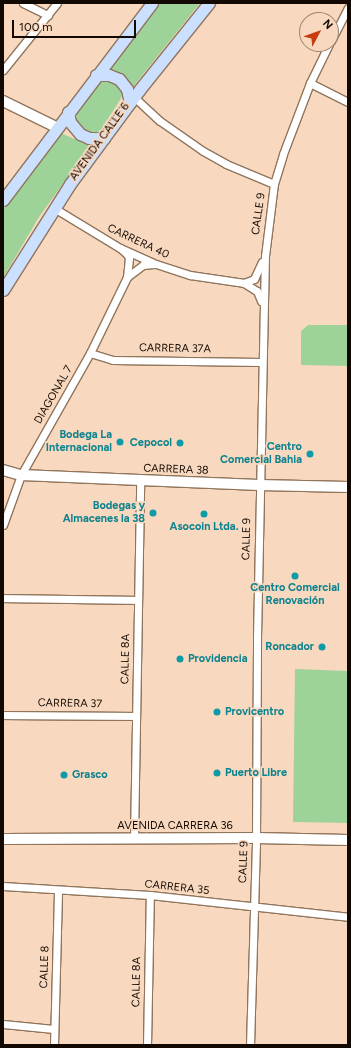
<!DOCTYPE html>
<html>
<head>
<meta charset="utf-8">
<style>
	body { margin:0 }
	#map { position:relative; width:351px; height:1048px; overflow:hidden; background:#f8d9bf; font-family:Figtree,sans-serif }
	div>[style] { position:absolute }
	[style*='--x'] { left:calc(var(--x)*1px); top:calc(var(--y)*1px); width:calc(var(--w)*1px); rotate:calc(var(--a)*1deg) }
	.green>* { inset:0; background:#9dd399 }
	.roads { filter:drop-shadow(1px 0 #90755d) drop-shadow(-1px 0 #90755d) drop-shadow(0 1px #90755d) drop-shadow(0 -1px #90755d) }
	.street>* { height:7px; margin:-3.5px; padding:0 3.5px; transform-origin:3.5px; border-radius:3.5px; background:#fff }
	.secondary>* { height:10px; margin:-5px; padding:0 5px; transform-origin:5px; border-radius:5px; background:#fff }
	.primary>* { height:11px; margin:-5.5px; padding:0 5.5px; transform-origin:5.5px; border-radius:5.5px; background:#cbdffe }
	.dots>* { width:11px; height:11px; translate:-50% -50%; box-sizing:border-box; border:2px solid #f8d9bf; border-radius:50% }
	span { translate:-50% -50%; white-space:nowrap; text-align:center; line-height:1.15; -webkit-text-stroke:3.5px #f8d9bf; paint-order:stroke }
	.street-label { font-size:11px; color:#130903 }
	.culture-label { font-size:11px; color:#0d838f; font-weight:700 }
	.right { translate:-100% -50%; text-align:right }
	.left { translate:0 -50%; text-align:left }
	.frame { position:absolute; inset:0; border:4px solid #130903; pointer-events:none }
	.north { position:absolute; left:299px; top:12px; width:40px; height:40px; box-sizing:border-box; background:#f8d9bf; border:1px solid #9c8674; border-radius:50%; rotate:49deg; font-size:11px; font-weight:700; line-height:16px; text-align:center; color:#130903 }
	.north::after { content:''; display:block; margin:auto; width:14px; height:18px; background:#c53d11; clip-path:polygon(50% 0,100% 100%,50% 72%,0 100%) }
	.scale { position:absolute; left:12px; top:20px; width:124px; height:18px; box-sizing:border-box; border:2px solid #130903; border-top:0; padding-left:5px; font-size:12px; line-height:14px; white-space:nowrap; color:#130903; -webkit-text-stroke:3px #f8d9bf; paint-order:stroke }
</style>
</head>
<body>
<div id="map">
	<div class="green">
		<i style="clip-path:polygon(159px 3px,200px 3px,132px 88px,107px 70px)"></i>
		<i style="clip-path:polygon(100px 79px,116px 81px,123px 93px,120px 100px,97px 136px,83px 131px,76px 124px,76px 118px,79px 107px)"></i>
		<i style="clip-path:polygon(61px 133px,90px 146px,39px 217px,3px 278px,3px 209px,31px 170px)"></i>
		<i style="clip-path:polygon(308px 325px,348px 325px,348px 366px,301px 365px,301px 331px)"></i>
		<i style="clip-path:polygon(295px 669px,348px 671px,348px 823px,293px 822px)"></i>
	</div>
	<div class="roads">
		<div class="street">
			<i style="--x:23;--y:3;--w:28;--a:26"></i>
			<i style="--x:331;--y:41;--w:37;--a:-63"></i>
			<i style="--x:3;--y:70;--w:86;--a:-51.1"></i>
			<i style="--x:310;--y:83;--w:42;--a:26.6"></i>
			<i style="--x:134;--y:97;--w:35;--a:43"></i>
			<i style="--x:160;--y:121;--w:52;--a:34.9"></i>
			<i style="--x:203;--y:151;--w:26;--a:29"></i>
			<i style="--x:226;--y:164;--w:52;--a:22.6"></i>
			<i style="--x:54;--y:208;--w:77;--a:31.2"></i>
			<i style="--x:120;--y:248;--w:39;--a:24"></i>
			<i style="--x:156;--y:264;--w:36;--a:18"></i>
			<i style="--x:190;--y:275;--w:55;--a:8.4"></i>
			<i style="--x:244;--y:283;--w:15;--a:32"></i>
			<i style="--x:257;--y:291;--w:11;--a:68"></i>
			<i style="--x:127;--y:277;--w:20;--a:-37"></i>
			<i style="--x:143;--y:265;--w:11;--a:-5"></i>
			<i style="--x:244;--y:283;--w:11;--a:-22"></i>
			<i style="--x:254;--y:279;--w:19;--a:-65"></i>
			<i style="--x:90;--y:353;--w:24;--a:17"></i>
			<i style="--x:113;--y:360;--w:148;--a:0.8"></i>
			<i style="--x:3;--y:525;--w:53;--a:-70.2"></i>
			<i style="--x:21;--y:475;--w:140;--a:-60.5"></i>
			<i style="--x:90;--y:353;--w:85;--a:-64"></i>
			<i style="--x:127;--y:277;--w:19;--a:-84"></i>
			<i style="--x:129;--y:258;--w:4;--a:-117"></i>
			<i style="--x:127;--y:254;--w:9;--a:-139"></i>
			<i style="--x:3;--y:598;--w:135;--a:0.8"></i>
			<i style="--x:3;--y:715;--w:133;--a:0.4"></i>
			<i style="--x:134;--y:838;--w:358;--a:-89"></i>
			<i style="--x:3;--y:886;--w:147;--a:3.5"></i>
			<i style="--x:150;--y:895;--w:199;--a:6.3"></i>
			<i style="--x:3;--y:1024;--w:51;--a:5.6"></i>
			<i style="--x:54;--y:1045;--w:155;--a:-88.5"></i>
			<i style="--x:147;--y:1045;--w:150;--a:-88.9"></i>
			<i style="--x:250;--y:1045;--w:207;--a:-88.3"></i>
			<i style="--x:256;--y:838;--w:201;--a:-89.7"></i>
			<i style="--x:257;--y:637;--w:381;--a:-88.8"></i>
			<i style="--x:265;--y:256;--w:73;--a:-82.9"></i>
			<i style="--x:274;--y:184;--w:31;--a:-73"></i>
			<i style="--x:283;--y:154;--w:76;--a:-69.2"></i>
			<i style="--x:310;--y:83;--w:43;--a:-64"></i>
		</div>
		<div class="secondary">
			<i style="--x:3;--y:101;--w:59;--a:26.1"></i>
			<i style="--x:3;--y:470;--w:19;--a:16"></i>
			<i style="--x:21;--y:475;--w:238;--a:2.4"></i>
			<i style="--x:259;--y:485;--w:89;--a:1.3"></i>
			<i style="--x:3;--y:839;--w:253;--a:-0.2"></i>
			<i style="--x:256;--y:838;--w:92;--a:1.2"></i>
		</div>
		<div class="primary">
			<i style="--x:96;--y:75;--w:13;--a:0"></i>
			<i style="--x:109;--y:75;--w:11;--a:22"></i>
			<i style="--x:119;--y:79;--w:13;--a:51"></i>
			<i style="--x:127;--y:89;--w:14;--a:78"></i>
			<i style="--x:68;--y:112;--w:10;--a:79"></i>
			<i style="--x:70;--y:122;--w:16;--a:50"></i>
			<i style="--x:80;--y:134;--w:10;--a:24"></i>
			<i style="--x:89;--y:138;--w:15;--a:0"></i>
			<i style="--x:3;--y:200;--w:247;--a:-52.9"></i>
			<i style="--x:3;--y:290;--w:125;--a:-57.7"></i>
			<i style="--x:70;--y:184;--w:118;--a:-53.6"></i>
			<i style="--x:140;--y:89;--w:110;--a:-51.3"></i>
		</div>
	</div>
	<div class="dots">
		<i style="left:120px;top:442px;background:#0f9aa8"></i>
		<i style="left:180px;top:443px;background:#0f9aa8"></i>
		<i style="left:310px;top:454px;background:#0f9aa8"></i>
		<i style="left:153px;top:513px;background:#0f9aa8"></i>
		<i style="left:204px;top:514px;background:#0f9aa8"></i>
		<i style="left:295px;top:576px;background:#0f9aa8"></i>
		<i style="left:322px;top:647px;background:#0f9aa8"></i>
		<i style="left:180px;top:659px;background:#0f9aa8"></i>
		<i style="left:217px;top:712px;background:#0f9aa8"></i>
		<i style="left:217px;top:773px;background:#0f9aa8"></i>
		<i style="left:64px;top:775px;background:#0f9aa8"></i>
	</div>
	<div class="street-label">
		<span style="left:100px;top:142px;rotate:-54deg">AVENIDA CALLE 6</span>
		<span style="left:259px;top:214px;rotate:-82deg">CALLE 9</span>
		<span style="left:138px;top:242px;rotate:25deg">CARRERA 40</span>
		<span style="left:175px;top:349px;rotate:1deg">CARRERA 37A</span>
		<span style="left:54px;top:395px;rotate:-60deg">DIAGONAL 7</span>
		<span style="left:176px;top:470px;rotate:2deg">CARRERA 38</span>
		<span style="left:247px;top:539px;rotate:-89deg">CALLE 9</span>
		<span style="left:126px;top:659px;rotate:-89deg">CALLE 8A</span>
		<span style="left:70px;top:704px;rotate:1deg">CARRERA 37</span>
		<span style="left:175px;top:826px">AVENIDA CARRERA 36</span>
		<span style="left:244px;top:862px;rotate:-88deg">CALLE 9</span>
		<span style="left:177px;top:888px;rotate:6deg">CARRERA 35</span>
		<span style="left:45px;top:967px;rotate:-88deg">CALLE 8</span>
		<span style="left:137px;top:982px;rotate:-89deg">CALLE 8A</span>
	</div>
	<div class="culture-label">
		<span class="right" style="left:112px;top:442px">Bodega La<br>Internacional</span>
		<span class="right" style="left:172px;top:443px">Cepocol</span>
		<span class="right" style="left:302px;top:454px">Centro<br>Comercial Bahia</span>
		<span class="right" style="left:145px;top:513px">Bodegas y<br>Almacenes la 38</span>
		<span style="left:204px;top:527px">Asocoin Ltda.</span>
		<span style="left:295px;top:595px">Centro Comercial<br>Renovación</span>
		<span class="right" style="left:314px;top:647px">Roncador</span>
		<span class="left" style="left:188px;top:659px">Providencia</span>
		<span class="left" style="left:225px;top:712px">Provicentro</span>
		<span class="left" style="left:225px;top:773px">Puerto Libre</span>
		<span class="left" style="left:72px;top:775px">Grasco</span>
	</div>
	<div class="frame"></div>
	<div class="north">N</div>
	<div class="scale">100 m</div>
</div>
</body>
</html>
